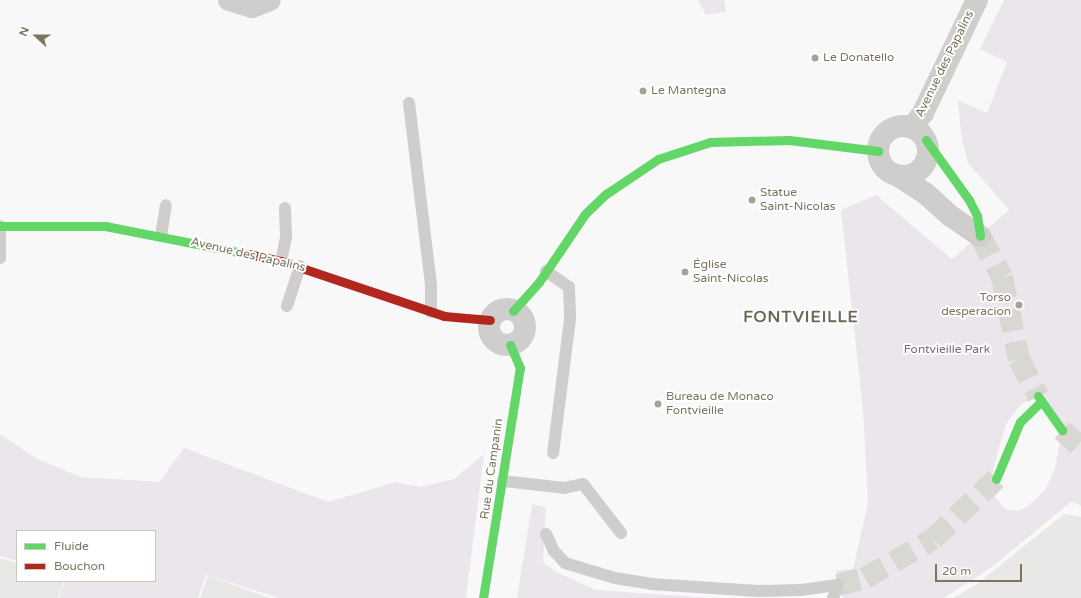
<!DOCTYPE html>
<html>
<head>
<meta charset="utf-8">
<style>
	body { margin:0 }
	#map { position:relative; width:1081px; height:598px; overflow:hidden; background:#f8f8f9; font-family:"Varela Round",sans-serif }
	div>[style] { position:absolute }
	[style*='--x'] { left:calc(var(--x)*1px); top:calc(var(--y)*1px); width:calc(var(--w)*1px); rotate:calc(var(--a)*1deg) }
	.built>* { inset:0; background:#e9e8e7 }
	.green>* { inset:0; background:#ebe6ec }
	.secondary-tunnel>* { height:22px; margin-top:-11px; transform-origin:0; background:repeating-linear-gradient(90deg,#d9d7d2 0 22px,transparent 0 33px) }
	.lane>* { height:12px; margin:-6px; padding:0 6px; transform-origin:6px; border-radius:6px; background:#cfcecd }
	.street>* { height:22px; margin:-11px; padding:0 11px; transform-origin:11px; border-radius:11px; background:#cfcecd }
	.street>.ring { margin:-11px; padding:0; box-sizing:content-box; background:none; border:22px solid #cfcecd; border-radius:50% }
	.fast>* { height:9px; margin:-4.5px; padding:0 4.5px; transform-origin:4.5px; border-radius:4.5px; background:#63d668 }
	.jam>* { height:9px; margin:-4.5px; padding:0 4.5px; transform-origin:4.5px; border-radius:4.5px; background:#b3261e }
	.dots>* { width:11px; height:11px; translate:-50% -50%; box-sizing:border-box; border:2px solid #fff; border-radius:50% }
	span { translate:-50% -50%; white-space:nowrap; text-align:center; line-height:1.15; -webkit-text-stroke:4px #fff; paint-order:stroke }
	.poi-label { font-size:12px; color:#7d745f }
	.left { translate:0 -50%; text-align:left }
	.right { translate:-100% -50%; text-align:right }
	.street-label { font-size:12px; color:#7d745f }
	.park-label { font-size:12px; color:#80677e }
	.district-label { font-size:16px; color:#6e6756; font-weight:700; letter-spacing:1px }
	.legend { position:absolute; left:16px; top:530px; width:140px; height:52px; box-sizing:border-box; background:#fff; border:1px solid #cbc7bf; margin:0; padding:5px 7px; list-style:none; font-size:12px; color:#7d745f }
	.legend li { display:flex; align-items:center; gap:8px; height:20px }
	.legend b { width:20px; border:1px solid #cbc7bf }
	.north { position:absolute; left:16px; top:16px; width:40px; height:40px; -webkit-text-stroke:3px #fff; paint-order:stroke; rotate:291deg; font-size:11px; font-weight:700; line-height:16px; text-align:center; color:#7d745f }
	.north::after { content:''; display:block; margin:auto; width:14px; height:18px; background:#7d745f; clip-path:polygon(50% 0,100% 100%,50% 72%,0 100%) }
	.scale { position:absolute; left:935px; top:564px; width:87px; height:18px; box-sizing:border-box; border:2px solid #7d745f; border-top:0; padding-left:5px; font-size:12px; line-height:14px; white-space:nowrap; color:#7d745f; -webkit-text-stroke:3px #fff; paint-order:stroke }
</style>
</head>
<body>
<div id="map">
	<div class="built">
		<i style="clip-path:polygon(1064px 514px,1081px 517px,1081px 598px,953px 598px,977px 584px)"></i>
		<i style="clip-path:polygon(0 558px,17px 563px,17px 581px,64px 581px,58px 598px,0 598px)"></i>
		<i style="clip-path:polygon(208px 576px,270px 598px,200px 598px)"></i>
	</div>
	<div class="green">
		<i style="clip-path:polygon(698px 0,724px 0,726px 12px,706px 15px)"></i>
		<i style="clip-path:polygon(evenodd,1004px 0,1081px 0,1081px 506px,1072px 501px,992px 567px,944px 598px,843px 598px,836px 570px,853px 569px,868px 503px,863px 410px,841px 210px,876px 195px,952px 259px,1009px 210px,968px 163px,961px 134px,958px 100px,987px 113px,1007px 62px,980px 49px,1004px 0,1044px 395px,1063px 424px,1055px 469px,1045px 490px,1027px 507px,1017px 511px,1005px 509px,996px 498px,993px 469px,1006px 424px,1021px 404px,1044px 395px)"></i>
		<i style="clip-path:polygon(0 434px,35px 458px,80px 477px,159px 482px,184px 448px,328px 502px,396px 482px,420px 487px,454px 479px,484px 454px,466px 598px,279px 598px,206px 575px,198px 598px,59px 598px,65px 581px,155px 581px,155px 531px,17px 531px,17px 561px,0 556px)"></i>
		<i style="clip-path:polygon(532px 504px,546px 507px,543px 562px,558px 573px,596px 590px,713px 598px,517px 598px)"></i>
	</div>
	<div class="secondary-tunnel">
		<i style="--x:980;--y:236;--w:47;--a:61.8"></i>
		<i style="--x:1002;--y:277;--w:84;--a:78.3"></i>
		<i style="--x:1019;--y:359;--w:42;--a:62.8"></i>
		<i style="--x:1062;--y:430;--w:26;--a:43"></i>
		<i style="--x:838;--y:585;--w:28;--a:-15"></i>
		<i style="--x:865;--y:578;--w:78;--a:-29.8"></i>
		<i style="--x:933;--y:539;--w:87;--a:-43.6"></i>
	</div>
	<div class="lane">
		<i style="--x:409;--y:103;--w:183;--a:83.1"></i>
		<i style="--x:431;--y:285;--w:27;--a:90"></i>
		<i style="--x:161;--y:236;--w:31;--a:-81"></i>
		<i style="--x:0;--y:258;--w:32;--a:-90"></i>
		<i style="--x:281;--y:261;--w:25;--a:-78"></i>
		<i style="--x:286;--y:237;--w:29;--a:-92"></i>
		<i style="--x:546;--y:271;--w:28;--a:35"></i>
		<i style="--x:569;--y:287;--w:32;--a:88"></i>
		<i style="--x:570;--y:319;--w:135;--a:97.2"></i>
		<i style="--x:287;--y:306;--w:42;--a:-72"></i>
		<i style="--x:503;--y:481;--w:61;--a:6.5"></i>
		<i style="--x:564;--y:488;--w:19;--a:-12"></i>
		<i style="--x:583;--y:484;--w:62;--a:52.2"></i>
		<i style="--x:546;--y:534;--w:19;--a:65"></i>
		<i style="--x:554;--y:551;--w:16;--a:47"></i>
		<i style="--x:565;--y:563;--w:52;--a:16.7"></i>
		<i style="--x:615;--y:578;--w:36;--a:9"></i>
		<i style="--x:651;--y:584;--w:107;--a:3.7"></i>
		<i style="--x:758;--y:591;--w:43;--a:-1.3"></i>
		<i style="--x:801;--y:590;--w:37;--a:-8"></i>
		<i style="--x:838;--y:585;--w:14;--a:111"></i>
	</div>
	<div class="street">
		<i style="--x:229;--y:0;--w:24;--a:17"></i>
		<i style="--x:252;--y:7;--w:19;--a:-21"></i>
		<i class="ring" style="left:878px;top:126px;width:28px;height:28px"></i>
		<i style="--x:912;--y:128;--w:19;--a:-54"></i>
		<i style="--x:923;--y:113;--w:125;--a:-64.5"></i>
		<i style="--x:897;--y:175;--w:33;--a:33"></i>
		<i style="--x:925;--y:193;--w:36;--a:42"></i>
		<i style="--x:952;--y:217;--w:34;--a:34"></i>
		<i class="ring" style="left:489px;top:309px;width:14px;height:14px"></i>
	</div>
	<div class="fast">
		<i style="--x:926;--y:140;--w:74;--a:54.4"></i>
		<i style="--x:969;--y:200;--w:18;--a:63"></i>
		<i style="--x:977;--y:216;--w:20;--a:81"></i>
		<i style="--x:0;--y:226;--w:105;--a:0"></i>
		<i style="--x:105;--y:226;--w:146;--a:11.1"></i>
		<i style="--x:513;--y:311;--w:39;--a:-48"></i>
		<i style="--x:539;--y:282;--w:82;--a:-55.9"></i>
		<i style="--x:585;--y:214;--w:29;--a:-44"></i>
		<i style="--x:606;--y:194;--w:63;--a:-33.9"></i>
		<i style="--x:658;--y:159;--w:55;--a:-18.1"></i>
		<i style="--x:710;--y:142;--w:79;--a:-1.5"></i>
		<i style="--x:789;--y:140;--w:90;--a:7"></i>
		<i style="--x:1038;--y:396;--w:42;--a:54.8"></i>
		<i style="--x:996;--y:479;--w:62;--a:-67.2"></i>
		<i style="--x:1020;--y:422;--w:29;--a:-44"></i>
		<i style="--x:483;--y:598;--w:233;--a:-80.9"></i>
		<i style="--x:520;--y:368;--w:25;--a:-113"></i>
	</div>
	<div class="jam">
		<i style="--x:248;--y:254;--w:34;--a:12"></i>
		<i style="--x:281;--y:261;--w:172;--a:18.6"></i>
		<i style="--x:444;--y:316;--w:46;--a:5"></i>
	</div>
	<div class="dots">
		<i style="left:815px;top:58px;background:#a8a295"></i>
		<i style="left:643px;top:91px;background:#a8a295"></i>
		<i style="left:752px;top:200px;background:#a8a295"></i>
		<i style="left:685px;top:272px;background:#a8a295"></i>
		<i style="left:1019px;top:305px;background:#a8a295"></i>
		<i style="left:658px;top:404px;background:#a8a295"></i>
	</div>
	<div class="poi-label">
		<span class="left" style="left:823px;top:58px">Le Donatello</span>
		<span class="left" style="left:651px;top:91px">Le Mantegna</span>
		<span class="left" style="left:760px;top:200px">Statue<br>Saint-Nicolas</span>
		<span class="left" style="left:693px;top:272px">Église<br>Saint-Nicolas</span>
		<span class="right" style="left:1011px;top:305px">Torso<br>desperacion</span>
		<span class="left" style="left:666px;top:404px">Bureau de Monaco<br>Fontvieille</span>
	</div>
	<div class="street-label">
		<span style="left:945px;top:64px;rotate:-64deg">Avenue des Papalins</span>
		<span style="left:248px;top:255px;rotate:13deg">Avenue des Papalins</span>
		<span style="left:492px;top:469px;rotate:-82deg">Rue du Campanin</span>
	</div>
	<div class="park-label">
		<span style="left:947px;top:350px">Fontvieille Park</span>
	</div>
	<div class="district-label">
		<span style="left:801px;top:317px">FONTVIEILLE</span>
	</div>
	<ul class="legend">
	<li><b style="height:5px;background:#63d668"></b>Fluide</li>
	<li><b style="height:5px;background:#b3261e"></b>Bouchon</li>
	</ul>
	<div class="north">N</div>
	<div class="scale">20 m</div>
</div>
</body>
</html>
